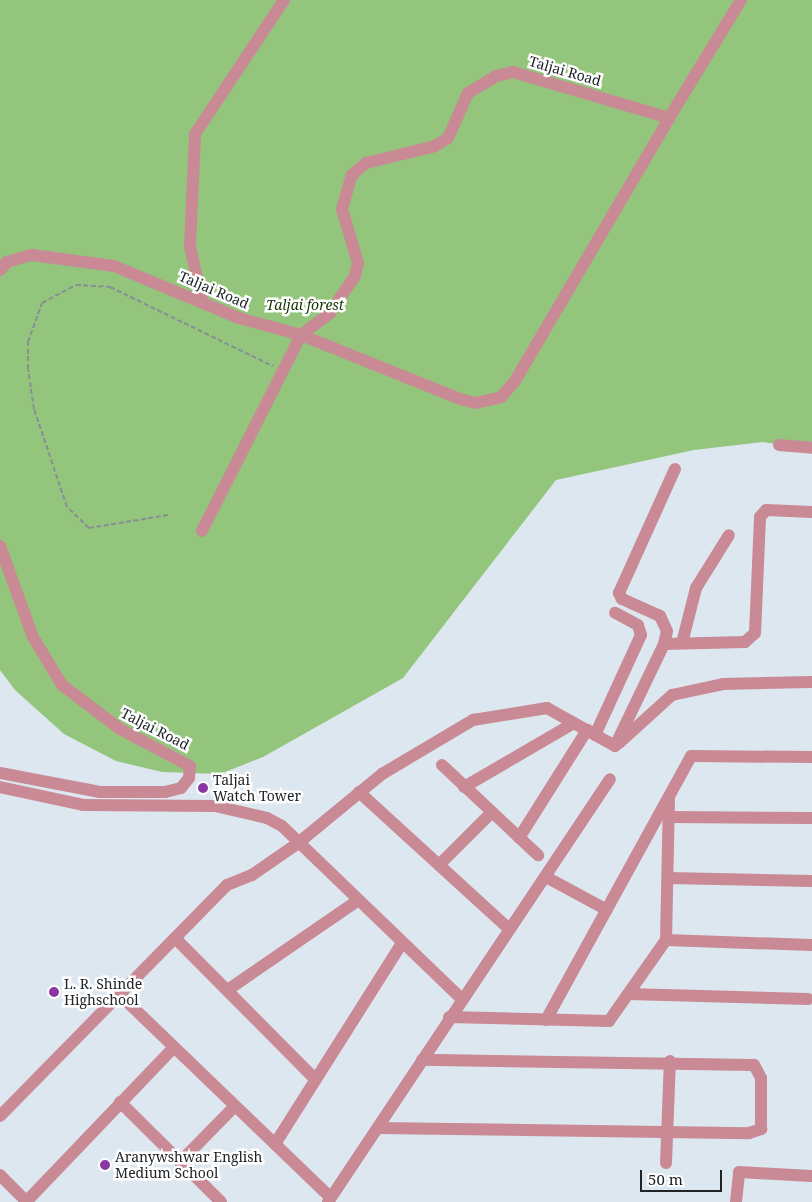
<!DOCTYPE html>
<html>
<head>
<meta charset="utf-8">
<style>
	body { margin:0 }
	#map { position:relative; width:812px; height:1202px; overflow:hidden; background:#dde7f0; font-family:"Noto Serif",serif }
	div>[style] { position:absolute }
	[style*='--x'] { left:calc(var(--x)*1px); top:calc(var(--y)*1px); width:calc(var(--w)*1px); rotate:calc(var(--a)*1deg) }
	.forest>* { inset:0; background:#93c67c }
	.path>* { height:2px; margin-top:-1px; transform-origin:0; background:repeating-linear-gradient(90deg,#878f95 0 5px,transparent 0 7.5px) }
	.minor>* { height:12px; margin:-6px; padding:0 6px; transform-origin:6px; border-radius:6px; background:#c98a95 }
	.dots>* { width:14px; height:14px; translate:-50% -50%; box-sizing:border-box; border:2px solid #fff; border-radius:50% }
	span { translate:-50% -50%; white-space:nowrap; text-align:center; line-height:1.15; -webkit-text-stroke:5px #fff; paint-order:stroke }
	.street-label { font-size:14px; color:#202427 }
	.park-label { font-size:14px; color:#143400; font-style:italic }
	.poi-label { font-size:14px; color:#202427 }
	.left { translate:0 -50%; text-align:left }
	.scale { position:absolute; left:640px; top:1170px; width:82px; height:22px; box-sizing:border-box; border:2px solid #202427; border-top:0; padding-left:6px; font-size:15px; line-height:18px; white-space:nowrap; color:#202427; -webkit-text-stroke:4px #fff; paint-order:stroke }
</style>
</head>
<body>
<div id="map">
	<div class="forest">
		<i style="clip-path:polygon(0 0,812px 0,812px 450px,763px 442px,694px 450px,556px 480px,403px 678px,263px 757px,220px 774px,162px 772px,116px 761px,64px 734px,15px 690px,0 670px)"></i>
	</div>
	<div class="path">
		<i style="--x:168;--y:515;--w:80;--a:170.7"></i>
		<i style="--x:89;--y:528;--w:30;--a:-136"></i>
		<i style="--x:67;--y:507;--w:103;--a:-108.6"></i>
		<i style="--x:34;--y:409;--w:40;--a:-98.5"></i>
		<i style="--x:28;--y:369;--w:27;--a:-90"></i>
		<i style="--x:28;--y:342;--w:41;--a:-70.3"></i>
		<i style="--x:42;--y:303;--w:38;--a:-28"></i>
		<i style="--x:76;--y:285;--w:34;--a:3"></i>
		<i style="--x:110;--y:287;--w:181;--a:25.9"></i>
	</div>
	<div class="minor">
		<i style="--x:0;--y:270;--w:11;--a:-49"></i>
		<i style="--x:7;--y:262;--w:26;--a:-16"></i>
		<i style="--x:32;--y:255;--w:83;--a:7.6"></i>
		<i style="--x:114;--y:266;--w:135;--a:22.6"></i>
		<i style="--x:239;--y:318;--w:64;--a:15.3"></i>
		<i style="--x:301;--y:335;--w:36;--a:-37"></i>
		<i style="--x:330;--y:313;--w:45;--a:-56"></i>
		<i style="--x:355;--y:276;--w:13;--a:-77"></i>
		<i style="--x:358;--y:263;--w:56;--a:-106.5"></i>
		<i style="--x:342;--y:209;--w:35;--a:-74"></i>
		<i style="--x:352;--y:175;--w:18;--a:-41"></i>
		<i style="--x:366;--y:163;--w:71;--a:-13.8"></i>
		<i style="--x:435;--y:146;--w:15;--a:-32"></i>
		<i style="--x:448;--y:138;--w:49;--a:-66"></i>
		<i style="--x:468;--y:93;--w:33;--a:-31"></i>
		<i style="--x:496;--y:76;--w:17;--a:-13"></i>
		<i style="--x:513;--y:72;--w:163;--a:16.4"></i>
		<i style="--x:669;--y:118;--w:138;--a:-58.6"></i>
		<i style="--x:202;--y:301;--w:56;--a:-102.3"></i>
		<i style="--x:190;--y:246;--w:112;--a:-87.4"></i>
		<i style="--x:195;--y:134;--w:161;--a:-56.4"></i>
		<i style="--x:779;--y:445;--w:33;--a:5"></i>
		<i style="--x:202;--y:531;--w:220;--a:-63.2"></i>
		<i style="--x:301;--y:335;--w:171;--a:21.9"></i>
		<i style="--x:460;--y:399;--w:16;--a:14"></i>
		<i style="--x:476;--y:403;--w:26;--a:-13"></i>
		<i style="--x:501;--y:397;--w:21;--a:-49"></i>
		<i style="--x:515;--y:381;--w:305;--a:-59.6"></i>
		<i style="--x:0;--y:546;--w:97;--a:70.1"></i>
		<i style="--x:33;--y:637;--w:56;--a:58.9"></i>
		<i style="--x:62;--y:685;--w:73;--a:37.2"></i>
		<i style="--x:120;--y:729;--w:79;--a:27.9"></i>
		<i style="--x:190;--y:766;--w:12;--a:95"></i>
		<i style="--x:189;--y:778;--w:13;--a:129"></i>
		<i style="--x:181;--y:788;--w:16;--a:166"></i>
		<i style="--x:165;--y:792;--w:65;--a:180"></i>
		<i style="--x:100;--y:792;--w:102;--a:-169.2"></i>
		<i style="--x:682;--y:643;--w:57;--a:-75.7"></i>
		<i style="--x:696;--y:588;--w:62;--a:-58.1"></i>
		<i style="--x:664;--y:644;--w:13;--a:-77"></i>
		<i style="--x:667;--y:631;--w:17;--a:-115"></i>
		<i style="--x:660;--y:616;--w:42;--a:-155.9"></i>
		<i style="--x:622;--y:599;--w:7;--a:-117"></i>
		<i style="--x:619;--y:593;--w:136;--a:-65.7"></i>
		<i style="--x:595;--y:735;--w:110;--a:-65.3"></i>
		<i style="--x:641;--y:635;--w:10;--a:-107"></i>
		<i style="--x:638;--y:625;--w:26;--a:-152"></i>
		<i style="--x:619;--y:743;--w:72;--a:-42.2"></i>
		<i style="--x:672;--y:695;--w:52;--a:-12.2"></i>
		<i style="--x:723;--y:684;--w:89;--a:-1.3"></i>
		<i style="--x:442;--y:765;--w:132;--a:43.2"></i>
		<i style="--x:0;--y:787;--w:85;--a:12.2"></i>
		<i style="--x:83;--y:805;--w:132;--a:0.4"></i>
		<i style="--x:215;--y:806;--w:53;--a:13"></i>
		<i style="--x:267;--y:818;--w:17;--a:28"></i>
		<i style="--x:282;--y:826;--w:250;--a:43.9"></i>
		<i style="--x:464;--y:787;--w:127;--a:-30.2"></i>
		<i style="--x:359;--y:792;--w:203;--a:42.4"></i>
		<i style="--x:669;--y:817;--w:143;--a:0.4"></i>
		<i style="--x:519;--y:838;--w:128;--a:-57.8"></i>
		<i style="--x:439;--y:865;--w:74;--a:-45"></i>
		<i style="--x:546;--y:877;--w:69;--a:28.4"></i>
		<i style="--x:668;--y:878;--w:144;--a:1.2"></i>
		<i style="--x:175;--y:938;--w:199;--a:45.2"></i>
		<i style="--x:666;--y:940;--w:146;--a:2"></i>
		<i style="--x:229;--y:989;--w:155;--a:-34.5"></i>
		<i style="--x:118;--y:993;--w:294;--a:43.9"></i>
		<i style="--x:628;--y:994;--w:180;--a:1.6"></i>
		<i style="--x:449;--y:1017;--w:160;--a:1.4"></i>
		<i style="--x:609;--y:1021;--w:99;--a:-54.9"></i>
		<i style="--x:666;--y:940;--w:141;--a:-88.8"></i>
		<i style="--x:546;--y:1020;--w:301;--a:-61.2"></i>
		<i style="--x:691;--y:756;--w:121;--a:0.5"></i>
		<i style="--x:120;--y:1102;--w:142;--a:44.7"></i>
		<i style="--x:0;--y:1116;--w:324;--a:-45.5"></i>
		<i style="--x:227;--y:885;--w:27;--a:-22"></i>
		<i style="--x:252;--y:875;--w:55;--a:-34.6"></i>
		<i style="--x:297;--y:844;--w:110;--a:-39.5"></i>
		<i style="--x:382;--y:774;--w:106;--a:-30.7"></i>
		<i style="--x:473;--y:720;--w:75;--a:-9.2"></i>
		<i style="--x:547;--y:708;--w:78;--a:29.2"></i>
		<i style="--x:615;--y:746;--w:113;--a:-64.3"></i>
		<i style="--x:664;--y:644;--w:81;--a:-1.4"></i>
		<i style="--x:745;--y:642;--w:13;--a:-42"></i>
		<i style="--x:755;--y:633;--w:116;--a:-87.5"></i>
		<i style="--x:760;--y:517;--w:9;--a:-49"></i>
		<i style="--x:766;--y:510;--w:46;--a:2.5"></i>
		<i style="--x:378;--y:1128;--w:371;--a:0.8"></i>
		<i style="--x:749;--y:1133;--w:13;--a:-18"></i>
		<i style="--x:761;--y:1129;--w:51;--a:-90"></i>
		<i style="--x:761;--y:1078;--w:15;--a:-118"></i>
		<i style="--x:754;--y:1065;--w:332;--a:-179.1"></i>
		<i style="--x:275;--y:1144;--w:238;--a:-57.7"></i>
		<i style="--x:180;--y:1162;--w:78;--a:-45.5"></i>
		<i style="--x:666;--y:1163;--w:102;--a:-87.8"></i>
		<i style="--x:0;--y:1175;--w:38;--a:45"></i>
		<i style="--x:26;--y:1202;--w:214;--a:-46.3"></i>
		<i style="--x:328;--y:1202;--w:508;--a:-56.31"></i>
		<i style="--x:736;--y:1202;--w:30;--a:-84"></i>
		<i style="--x:739;--y:1172;--w:72;--a:3.2"></i>
	</div>
	<div class="dots">
		<i style="left:203px;top:788px;background:#8b36a4"></i>
		<i style="left:54px;top:992px;background:#8b36a4"></i>
		<i style="left:105px;top:1165px;background:#8b36a4"></i>
	</div>
	<div class="street-label">
		<span style="left:565px;top:71px;rotate:16deg">Taljai Road</span>
		<span style="left:214px;top:290px;rotate:23deg">Taljai Road</span>
		<span style="left:155px;top:729px;rotate:27deg">Taljai Road</span>
	</div>
	<div class="park-label">
		<span style="left:305px;top:305px">Taljai forest</span>
	</div>
	<div class="poi-label">
		<span class="left" style="left:213px;top:788px">Taljai<br>Watch Tower</span>
		<span class="left" style="left:64px;top:992px">L. R. Shinde<br>Highschool</span>
		<span class="left" style="left:115px;top:1165px">Aranywshwar English<br>Medium School</span>
	</div>
	<div class="scale">50 m</div>
</div>
</body>
</html>
